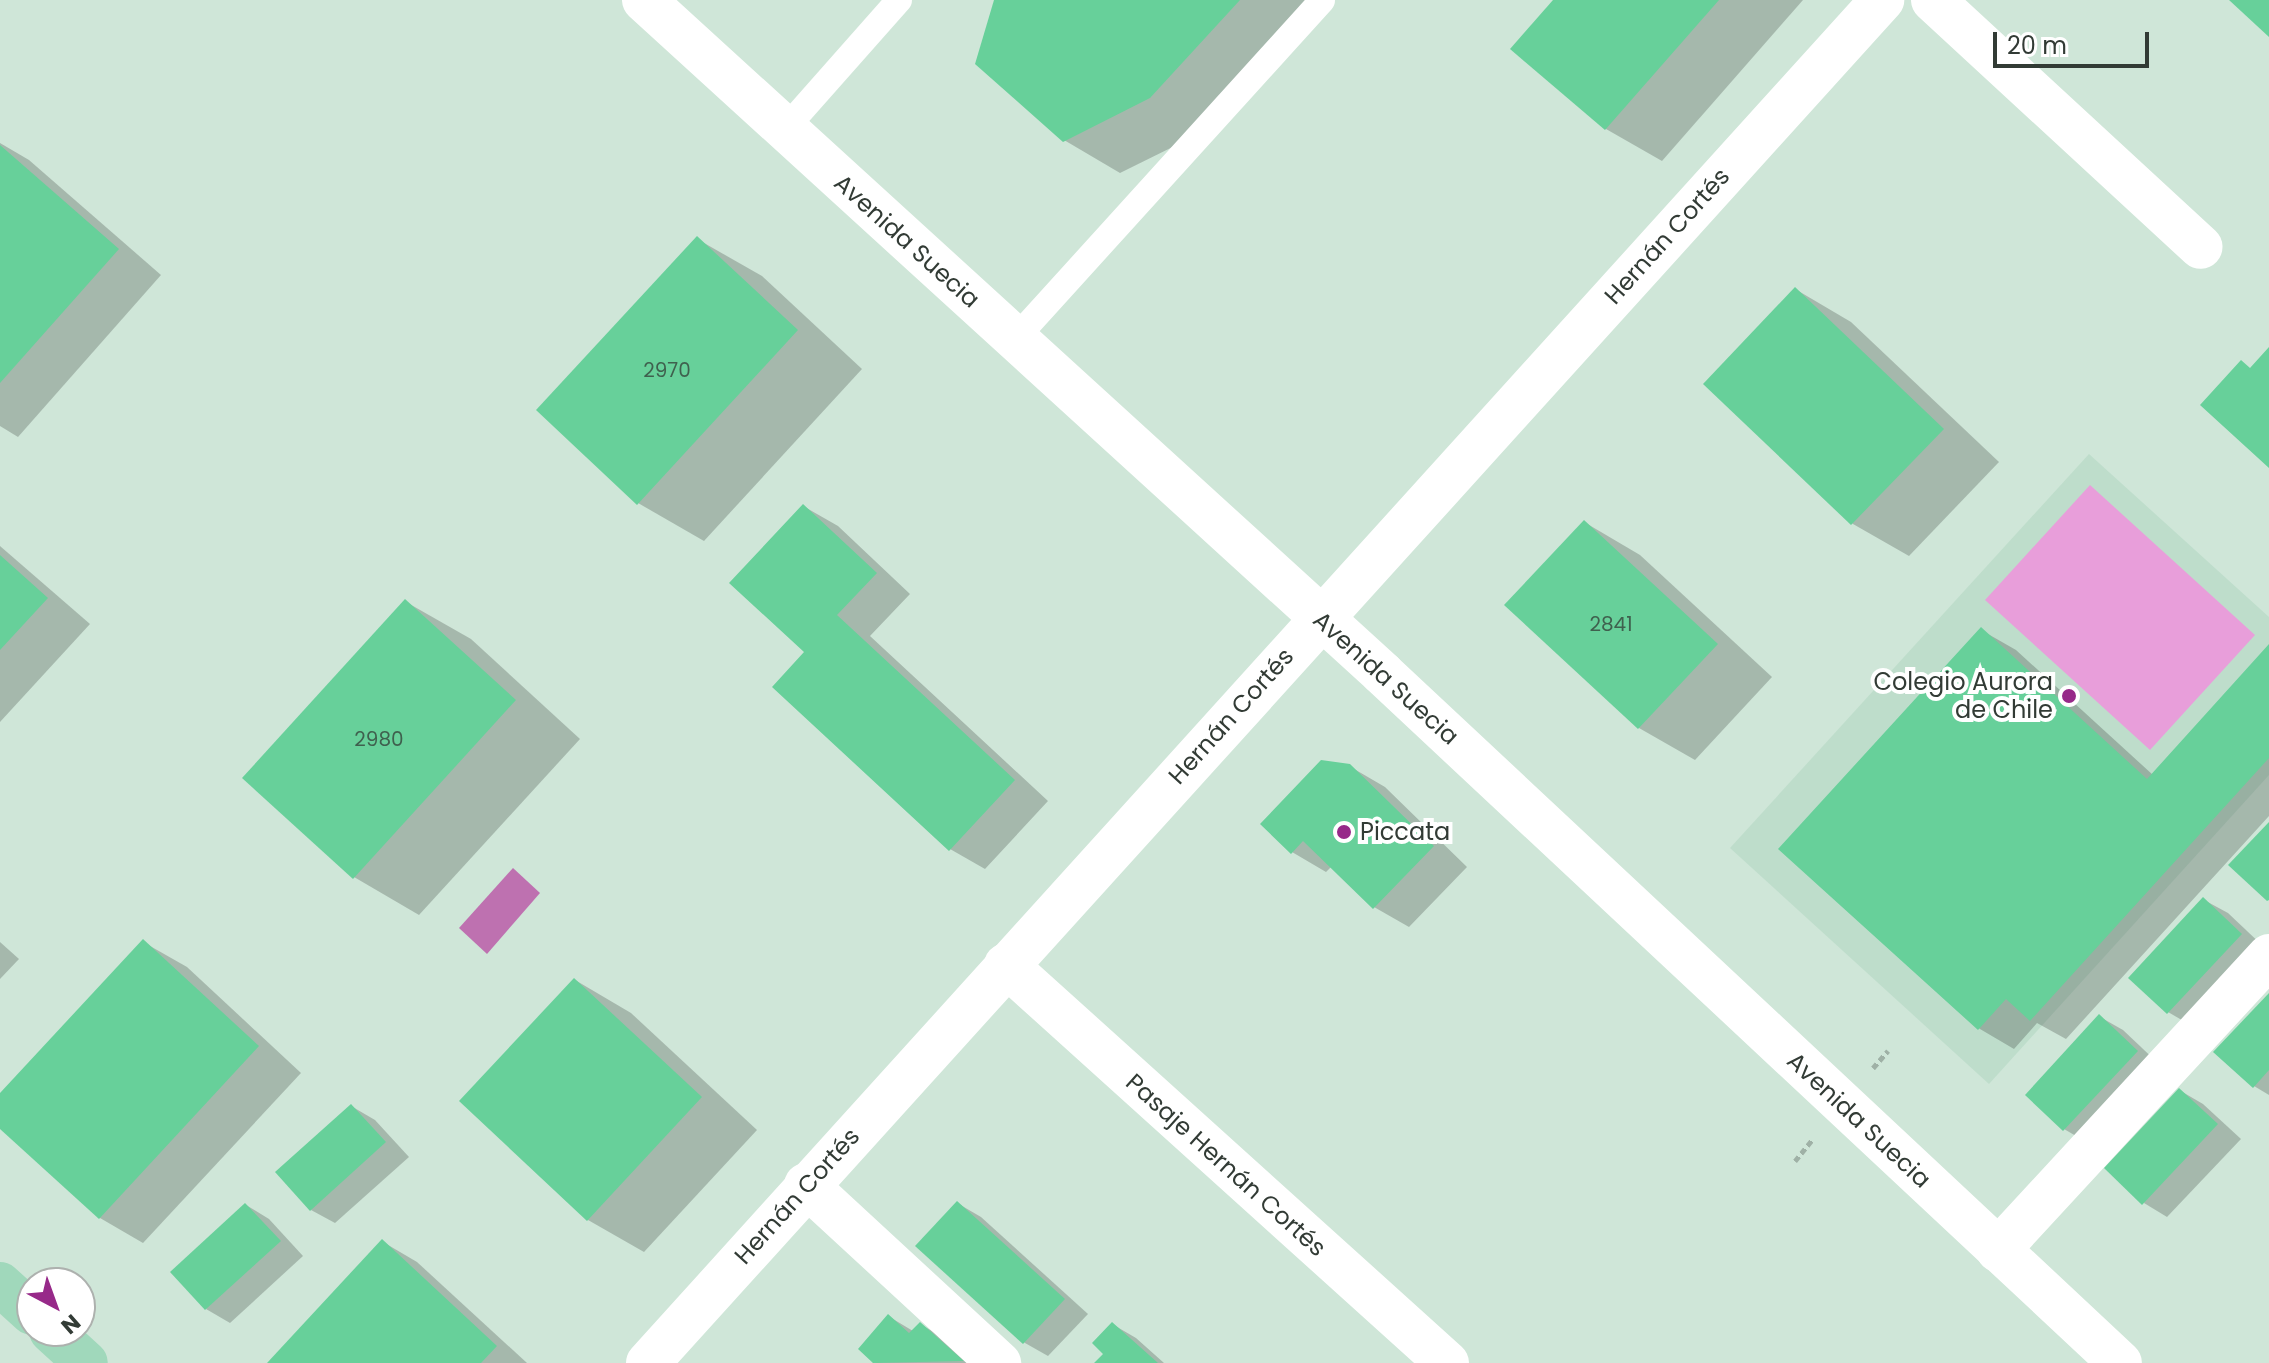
<!DOCTYPE html>
<html>
<head>
<meta charset="utf-8">
<style>
	body { margin:0 }
	#map { position:relative; width:2269px; height:1363px; overflow:hidden; background:#cfe6d8; font-family:Poppins,sans-serif }
	div>[style] { position:absolute }
	[style*='--x'] { left:calc(var(--x)*1px); top:calc(var(--y)*1px); width:calc(var(--w)*1px); rotate:calc(var(--a)*1deg) }
	.built>* { inset:0; background:#beddcb }
	.green>* { inset:0; background:#e89eda }
	.water>* { inset:0; background:#be71b0 }
	.shadow>* { inset:0; background:#0003 }
	.building>* { inset:0; background:#67d09a }
	.path>* { height:5px; margin-top:-2.5px; transform-origin:0; background:repeating-linear-gradient(90deg,#9fb1a6 0 6px,transparent 0 10px) }
	.lane>* { height:26px; margin:-13px; padding:0 13px; transform-origin:13px; border-radius:13px; background:#fff }
	.street>* { height:44px; margin:-22px; padding:0 22px; transform-origin:22px; border-radius:22px; background:#fff }
	.secondary>* { height:44px; margin:-22px; padding:0 22px; transform-origin:22px; border-radius:22px; background:#fff }
	.primary>* { height:44px; margin:-22px; padding:0 22px; transform-origin:22px; border-radius:22px; background:#a0d8bb }
	.dots>* { width:22px; height:22px; translate:-50% -50%; box-sizing:border-box; border:4px solid #fff; border-radius:50% }
	span { translate:-50% -50%; white-space:nowrap; text-align:center; line-height:1.15; -webkit-text-stroke:8px #fff; paint-order:stroke }
	.number-label { font-size:20px; color:#3f604e }
	.number-label span { -webkit-text-stroke-width:0 }
	.street-label { font-size:24px; color:#323b35 }
	.poi-label { font-size:24px; color:#323b35 }
	.right { translate:-100% -50%; text-align:right }
	.left { translate:0 -50%; text-align:left }
	.north { position:absolute; left:16px; top:1267px; width:80px; height:80px; box-sizing:border-box; background:#fff; border:2px solid #adb1ae; border-radius:50%; rotate:139deg; font-size:22px; font-weight:700; line-height:32px; text-align:center; color:#323b35 }
	.north::after { content:''; display:block; margin:auto; width:28px; height:36px; background:#972989; clip-path:polygon(50% 0,100% 100%,50% 72%,0 100%) }
	.scale { position:absolute; left:1993px; top:32px; width:156px; height:36px; box-sizing:border-box; border:4px solid #323b35; border-top:0; padding-left:10px; font-size:24px; line-height:28px; white-space:nowrap; color:#323b35; -webkit-text-stroke:6px #fff; paint-order:stroke }
</style>
</head>
<body>
<div id="map">
	<div class="built">
		<i style="clip-path:polygon(2089px 454px,2269px 617px,2269px 775px,1989px 1084px,1730px 848px)"></i>
	</div>
	<div class="green">
		<i style="clip-path:polygon(2090px 485px,2255px 635px,2150px 750px,1985px 600px)"></i>
	</div>
	<div class="water">
		<i style="clip-path:polygon(513px 868px,540px 893px,487px 954px,459px 928px)"></i>
	</div>
	<div class="shadow">
		<i style="clip-path:polygon(996px 0,1325px 0,1207px 130px,1120px 173px,1064px 140px)"></i>
		<i style="clip-path:polygon(1556px 0,1803px 0,1662px 161px,1606px 129px)"></i>
		<i style="clip-path:polygon(0 143px,29px 160px,161px 275px,18px 437px,0 426px)"></i>
		<i style="clip-path:polygon(697px 239px,762px 276px,862px 369px,704px 541px,638px 503px)"></i>
		<i style="clip-path:polygon(1795px 289px,1851px 322px,1999px 462px,1909px 556px,1853px 524px,1706px 384px)"></i>
		<i style="clip-path:polygon(803px 506px,838px 526px,910px 594px,870px 636px,1048px 801px,985px 869px,950px 849px,807px 652px)"></i>
		<i style="clip-path:polygon(1584px 522px,1640px 555px,1772px 677px,1695px 760px,1639px 728px,1507px 605px)"></i>
		<i style="clip-path:polygon(0 546px,90px 624px,0 722px)"></i>
		<i style="clip-path:polygon(406px 602px,471px 639px,580px 739px,419px 915px,354px 877px)"></i>
		<i style="clip-path:polygon(1981px 630px,2016px 650px,2153px 775px,2269px 647px,2269px 816px,2066px 1039px,2037px 1023px,2014px 1049px,1980px 1029px,1781px 849px)"></i>
		<i style="clip-path:polygon(1349px 766px,1385px 787px,1467px 867px,1409px 927px,1374px 907px,1332px 866px,1326px 872px,1292px 852px)"></i>
		<i style="clip-path:polygon(2204px 900px,2228px 913px,2265px 948px,2192px 1026px,2168px 1012px)"></i>
		<i style="clip-path:polygon(0 942px,19px 959px,0 979px)"></i>
		<i style="clip-path:polygon(143px 942px,187px 967px,301px 1073px,143px 1243px,100px 1218px,0 1126px,0 1096px)"></i>
		<i style="clip-path:polygon(575px 980px,631px 1013px,757px 1130px,644px 1252px,588px 1220px)"></i>
		<i style="clip-path:polygon(2269px 996px,2269px 1095px,2254px 1086px)"></i>
		<i style="clip-path:polygon(2100px 1017px,2123px 1030px,2160px 1065px,2088px 1143px,2064px 1129px)"></i>
		<i style="clip-path:polygon(2179px 1090px,2203px 1104px,2241px 1139px,2167px 1217px,2144px 1203px)"></i>
		<i style="clip-path:polygon(351px 1106px,375px 1120px,409px 1157px,335px 1223px,311px 1210px)"></i>
		<i style="clip-path:polygon(957px 1203px,981px 1217px,1088px 1314px,1048px 1356px,1025px 1343px,918px 1246px)"></i>
		<i style="clip-path:polygon(246px 1205px,269px 1219px,303px 1256px,230px 1323px,206px 1309px)"></i>
		<i style="clip-path:polygon(383px 1242px,417px 1262px,527px 1363px,270px 1363px)"></i>
		<i style="clip-path:polygon(888px 1316px,913px 1331px,920px 1324px,944px 1338px,972px 1363px,876px 1363px,860px 1349px)"></i>
		<i style="clip-path:polygon(1112px 1324px,1136px 1338px,1164px 1363px,1097px 1363px,1106px 1353px)"></i>
	</div>
	<div class="building">
		<i style="clip-path:polygon(994px 0,1240px 0,1150px 98px,1063px 142px,975px 64px)"></i>
		<i style="clip-path:polygon(1553px 0,1719px 0,1605px 130px,1510px 49px)"></i>
		<i style="clip-path:polygon(2229px 0,2269px 0,2269px 37px)"></i>
		<i style="clip-path:polygon(0 145px,119px 249px,0 383px)"></i>
		<i style="clip-path:polygon(697px 236px,798px 330px,637px 505px,536px 410px)"></i>
		<i style="clip-path:polygon(1795px 287px,1944px 429px,1851px 525px,1703px 384px)"></i>
		<i style="clip-path:polygon(2269px 347px,2269px 468px,2200px 405px,2241px 360px,2250px 368px)"></i>
		<i style="clip-path:polygon(803px 504px,877px 573px,837px 615px,1015px 780px,949px 851px,772px 687px,804px 652px,729px 583px)"></i>
		<i style="clip-path:polygon(1584px 520px,1718px 644px,1638px 729px,1504px 605px)"></i>
		<i style="clip-path:polygon(0 555px,48px 598px,0 650px)"></i>
		<i style="clip-path:polygon(405px 599px,516px 700px,353px 879px,242px 778px)"></i>
		<i style="clip-path:polygon(1981px 627px,2147px 779px,2269px 644px,2269px 758px,2030px 1021px,2006px 999px,1978px 1030px,1778px 849px)"></i>
		<i style="clip-path:polygon(1321px 760px,1350px 764px,1434px 846px,1373px 909px,1303px 841px,1291px 854px,1260px 824px)"></i>
		<i style="clip-path:polygon(2269px 822px,2269px 900px,2267px 901px,2228px 865px)"></i>
		<i style="clip-path:polygon(2203px 897px,2242px 934px,2167px 1014px,2128px 978px)"></i>
		<i style="clip-path:polygon(143px 939px,259px 1046px,99px 1219px,0 1129px,0 1093px)"></i>
		<i style="clip-path:polygon(574px 978px,702px 1097px,587px 1221px,459px 1101px)"></i>
		<i style="clip-path:polygon(2269px 993px,2269px 1070px,2253px 1088px,2213px 1052px)"></i>
		<i style="clip-path:polygon(2099px 1014px,2138px 1051px,2063px 1131px,2025px 1095px)"></i>
		<i style="clip-path:polygon(2179px 1088px,2218px 1124px,2142px 1205px,2104px 1168px)"></i>
		<i style="clip-path:polygon(351px 1104px,386px 1142px,310px 1211px,275px 1172px)"></i>
		<i style="clip-path:polygon(957px 1201px,1065px 1299px,1023px 1344px,915px 1246px)"></i>
		<i style="clip-path:polygon(245px 1203px,281px 1241px,205px 1310px,170px 1272px)"></i>
		<i style="clip-path:polygon(382px 1239px,497px 1346px,481px 1363px,267px 1363px)"></i>
		<i style="clip-path:polygon(888px 1314px,909px 1333px,920px 1322px,964px 1361px,873px 1363px,858px 1349px)"></i>
		<i style="clip-path:polygon(1112px 1322px,1158px 1363px,1094px 1363px,1103px 1354px,1092px 1343px)"></i>
	</div>
	<div class="path">
		<i style="--x:1873;--y:1068;--w:23;--a:-49"></i>
		<i style="--x:1795;--y:1161;--w:27;--a:-51"></i>
	</div>
	<div class="lane">
		<i style="--x:785;--y:129;--w:172;--a:-48.5"></i>
		<i style="--x:1015;--y:339;--w:457;--a:-47.8"></i>
	</div>
	<div class="street">
		<i style="--x:1933;--y:0;--w:364;--a:42.7"></i>
		<i style="--x:1006;--y:965;--w:594;--a:42.07"></i>
		<i style="--x:806;--y:1185;--w:263;--a:42.7"></i>
		<i style="--x:1998;--y:1250;--w:400;--a:-47.3"></i>
		<i style="--x:648;--y:1363;--w:1839;--a:-47.84"></i>
	</div>
	<div class="secondary">
		<i style="--x:644;--y:0;--w:999;--a:42.36"></i>
		<i style="--x:1382;--y:673;--w:1010;--a:43.07"></i>
	</div>
	<div class="primary">
		<i style="--x:0;--y:1284;--w:43;--a:42.2"></i>
		<i style="--x:51;--y:1331;--w:47;--a:42.4"></i>
	</div>
	<div class="dots">
		<i style="left:2069px;top:696px;background:#972989"></i>
		<i style="left:1344px;top:832px;background:#972989"></i>
	</div>
	<div class="number-label">
		<span style="left:667px;top:370px">2970</span>
		<span style="left:1611px;top:624px">2841</span>
		<span style="left:379px;top:739px">2980</span>
	</div>
	<div class="street-label">
		<span style="left:1667px;top:236px;rotate:-48deg">Hernán Cortés</span>
		<span style="left:907px;top:241px;rotate:42deg">Avenida Suecia</span>
		<span style="left:1386px;top:678px;rotate:42deg">Avenida Suecia</span>
		<span style="left:1231px;top:716px;rotate:-48deg">Hernán Cortés</span>
		<span style="left:1859px;top:1120px;rotate:43deg">Avenida Suecia</span>
		<span style="left:1226px;top:1165px;rotate:42deg">Pasaje Hernán Cortés</span>
		<span style="left:797px;top:1196px;rotate:-48deg">Hernán Cortés</span>
	</div>
	<div class="poi-label">
		<span class="right" style="left:2053px;top:696px">Colegio Aurora<br>de Chile</span>
		<span class="left" style="left:1360px;top:832px">Piccata</span>
	</div>
	<div class="north">N</div>
	<div class="scale">20 m</div>
</div>
</body>
</html>
